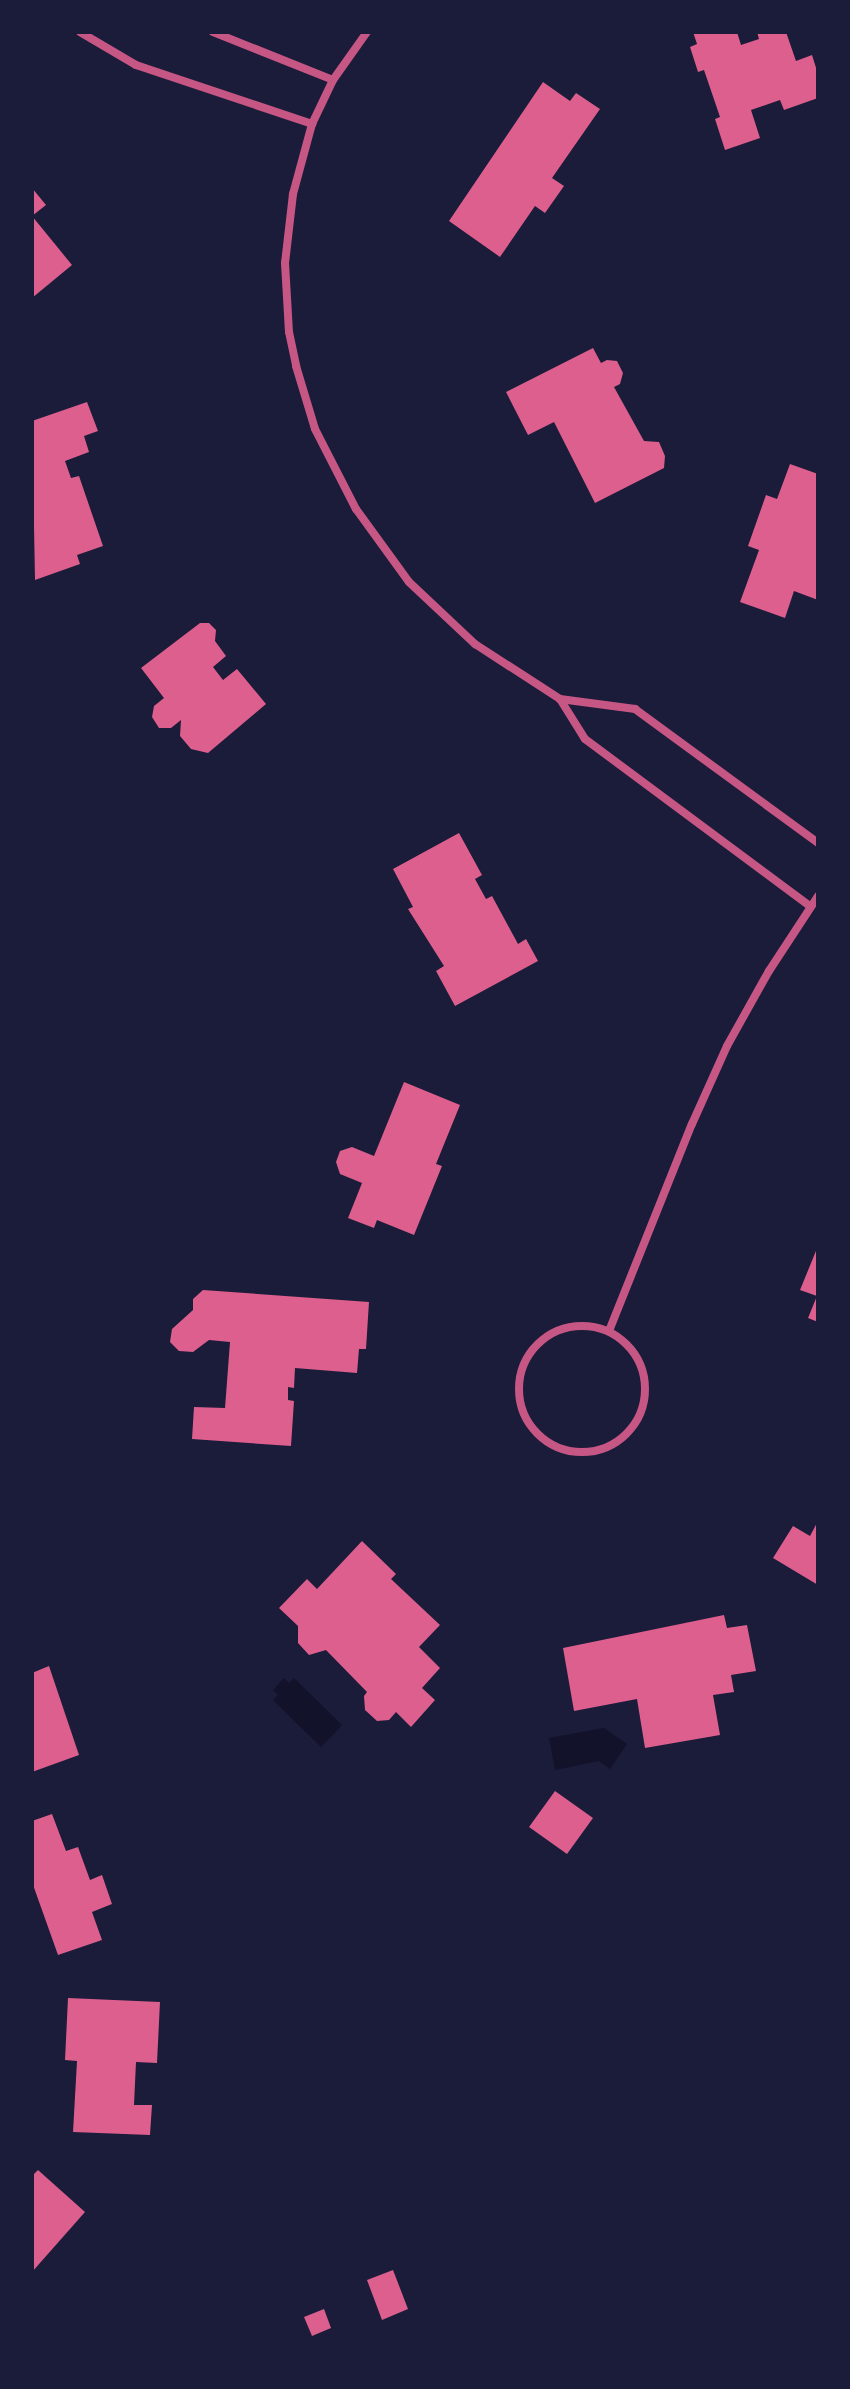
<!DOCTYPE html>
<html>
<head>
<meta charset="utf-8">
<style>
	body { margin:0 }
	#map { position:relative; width:850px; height:2389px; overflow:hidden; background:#1b1b3a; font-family:"Titillium Web",sans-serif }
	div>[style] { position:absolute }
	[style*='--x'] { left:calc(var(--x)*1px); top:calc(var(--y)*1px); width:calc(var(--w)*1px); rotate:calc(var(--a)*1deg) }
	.water>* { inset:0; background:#12122b }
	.building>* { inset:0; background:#dd5f8e }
	.minor>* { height:8px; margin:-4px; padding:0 4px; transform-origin:4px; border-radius:4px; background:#c65784 }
	.minor>.ring { margin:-4px; padding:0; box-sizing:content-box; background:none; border:8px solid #c65784; border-radius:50% }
	span { translate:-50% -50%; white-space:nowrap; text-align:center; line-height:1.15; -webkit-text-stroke:7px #1b1b3a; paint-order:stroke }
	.frame { position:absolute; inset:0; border:34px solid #1b1b3a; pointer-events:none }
</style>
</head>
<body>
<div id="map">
	<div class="water">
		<i style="clip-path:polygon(284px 1678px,289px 1683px,294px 1678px,342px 1725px,321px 1747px,273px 1700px,278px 1695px,273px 1690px)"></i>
		<i style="clip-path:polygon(604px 1728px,627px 1744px,610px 1769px,599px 1761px,555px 1770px,549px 1738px)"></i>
	</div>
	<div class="building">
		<i style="clip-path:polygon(693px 32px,737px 32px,741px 45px,759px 39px,757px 32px,786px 32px,796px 61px,812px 55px,818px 74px,818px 98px,784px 110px,780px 100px,751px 110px,760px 138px,725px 150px,715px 119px,720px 117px,704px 70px,698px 72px,690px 47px,697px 44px)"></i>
		<i style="clip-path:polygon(543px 82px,570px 101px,576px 93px,600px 109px,552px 178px,564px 186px,545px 213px,535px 206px,500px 257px,449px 221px)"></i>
		<i style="clip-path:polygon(32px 188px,46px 205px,32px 216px)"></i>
		<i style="clip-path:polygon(32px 216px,72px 265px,32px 298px)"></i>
		<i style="clip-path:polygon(593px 348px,601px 363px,607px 360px,617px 361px,623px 373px,620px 384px,614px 387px,644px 441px,659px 442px,665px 456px,664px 468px,595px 503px,554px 422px,528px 435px,506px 392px)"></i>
		<i style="clip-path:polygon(87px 402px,98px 431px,84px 436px,89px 452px,65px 461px,71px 478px,79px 476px,103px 546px,77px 555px,80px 564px,35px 580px,32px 421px)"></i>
		<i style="clip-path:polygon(790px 464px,818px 474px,818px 600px,794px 591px,785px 618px,740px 602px,759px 550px,748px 546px,766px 495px,777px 499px)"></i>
		<i style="clip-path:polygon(200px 623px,209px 623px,216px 630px,215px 641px,226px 656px,213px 667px,223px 680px,237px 669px,266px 704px,208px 753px,191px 749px,180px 736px,181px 720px,171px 728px,159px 728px,152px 717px,154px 706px,164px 698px,141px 668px)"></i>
		<i style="clip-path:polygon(459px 833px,482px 875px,475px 879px,486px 899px,492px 896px,518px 944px,526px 939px,538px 961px,455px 1006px,436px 971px,444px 966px,408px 909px,413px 907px,393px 869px)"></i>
		<i style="clip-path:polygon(404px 1082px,460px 1105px,436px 1164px,442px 1166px,414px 1235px,377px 1220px,374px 1228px,348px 1218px,362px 1183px,340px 1174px,336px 1162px,340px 1151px,352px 1147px,374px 1156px)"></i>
		<i style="clip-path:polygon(818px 1246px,818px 1322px,808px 1318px,817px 1296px,800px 1290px)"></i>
		<i style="clip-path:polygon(203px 1290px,369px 1302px,366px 1349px,359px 1349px,357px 1373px,295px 1368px,294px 1388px,288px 1387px,288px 1400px,294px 1401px,291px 1446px,192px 1439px,194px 1407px,225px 1408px,230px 1342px,209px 1340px,193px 1352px,179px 1351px,170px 1342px,172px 1329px,193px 1310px,193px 1299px)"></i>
		<i style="clip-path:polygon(818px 1521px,818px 1585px,773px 1558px,793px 1526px,810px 1536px)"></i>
		<i style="clip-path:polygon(362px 1541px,396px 1574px,391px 1579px,440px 1625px,419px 1647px,440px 1668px,422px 1688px,435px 1700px,411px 1727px,396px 1712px,389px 1720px,377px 1721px,365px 1710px,364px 1696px,367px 1692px,326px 1650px,309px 1655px,298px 1643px,298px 1626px,279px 1608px,307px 1579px,317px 1589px)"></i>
		<i style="clip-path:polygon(724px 1615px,727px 1628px,747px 1625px,756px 1671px,731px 1675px,734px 1692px,713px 1695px,720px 1735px,645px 1748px,637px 1699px,574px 1711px,563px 1648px)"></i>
		<i style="clip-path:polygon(49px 1666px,79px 1755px,32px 1772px,32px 1673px)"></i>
		<i style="clip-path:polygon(555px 1791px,593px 1818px,567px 1854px,529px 1827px)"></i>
		<i style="clip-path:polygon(52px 1814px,66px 1851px,78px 1847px,90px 1880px,102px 1875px,112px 1904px,92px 1912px,102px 1940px,58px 1955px,32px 1882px,32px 1821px)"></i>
		<i style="clip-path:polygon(68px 1998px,160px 2002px,157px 2063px,136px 2062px,134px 2105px,152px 2105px,150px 2135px,73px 2132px,77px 2061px,65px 2060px)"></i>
		<i style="clip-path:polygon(38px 2170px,85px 2212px,32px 2272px,32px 2176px)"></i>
		<i style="clip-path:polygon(393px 2270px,408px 2309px,382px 2320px,367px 2280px)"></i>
		<i style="clip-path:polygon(324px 2309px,331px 2328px,312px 2336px,304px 2317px)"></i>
	</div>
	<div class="minor">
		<i style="--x:80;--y:32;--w:65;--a:30.5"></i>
		<i style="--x:136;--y:65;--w:186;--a:18.5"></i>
		<i style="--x:213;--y:32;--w:129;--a:21.8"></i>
		<i style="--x:367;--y:32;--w:59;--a:125.3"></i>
		<i style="--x:333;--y:80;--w:49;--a:115.5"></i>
		<i style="--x:312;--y:124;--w:73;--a:105.2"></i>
		<i style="--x:293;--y:194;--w:69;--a:96.6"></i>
		<i style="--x:285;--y:263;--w:69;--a:86.7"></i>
		<i style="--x:289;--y:332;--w:35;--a:78"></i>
		<i style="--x:296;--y:366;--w:66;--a:73.2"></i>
		<i style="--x:315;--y:429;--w:90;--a:62.9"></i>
		<i style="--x:356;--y:509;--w:90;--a:54"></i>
		<i style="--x:409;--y:582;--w:91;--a:43.2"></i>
		<i style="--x:475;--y:644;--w:101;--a:32.9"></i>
		<i style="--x:560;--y:699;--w:76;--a:7.6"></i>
		<i style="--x:635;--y:709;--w:227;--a:36.2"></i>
		<i style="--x:560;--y:699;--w:47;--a:58"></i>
		<i style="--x:585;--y:739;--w:280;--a:36.6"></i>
		<i class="ring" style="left:519px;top:1326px;width:118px;height:118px"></i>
		<i style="--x:609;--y:1331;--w:223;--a:-68.2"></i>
		<i style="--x:692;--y:1124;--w:85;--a:-65.8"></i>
		<i style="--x:727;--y:1046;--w:86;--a:-60.8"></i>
		<i style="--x:769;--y:971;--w:90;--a:-56.8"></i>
	</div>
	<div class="frame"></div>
</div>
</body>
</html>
